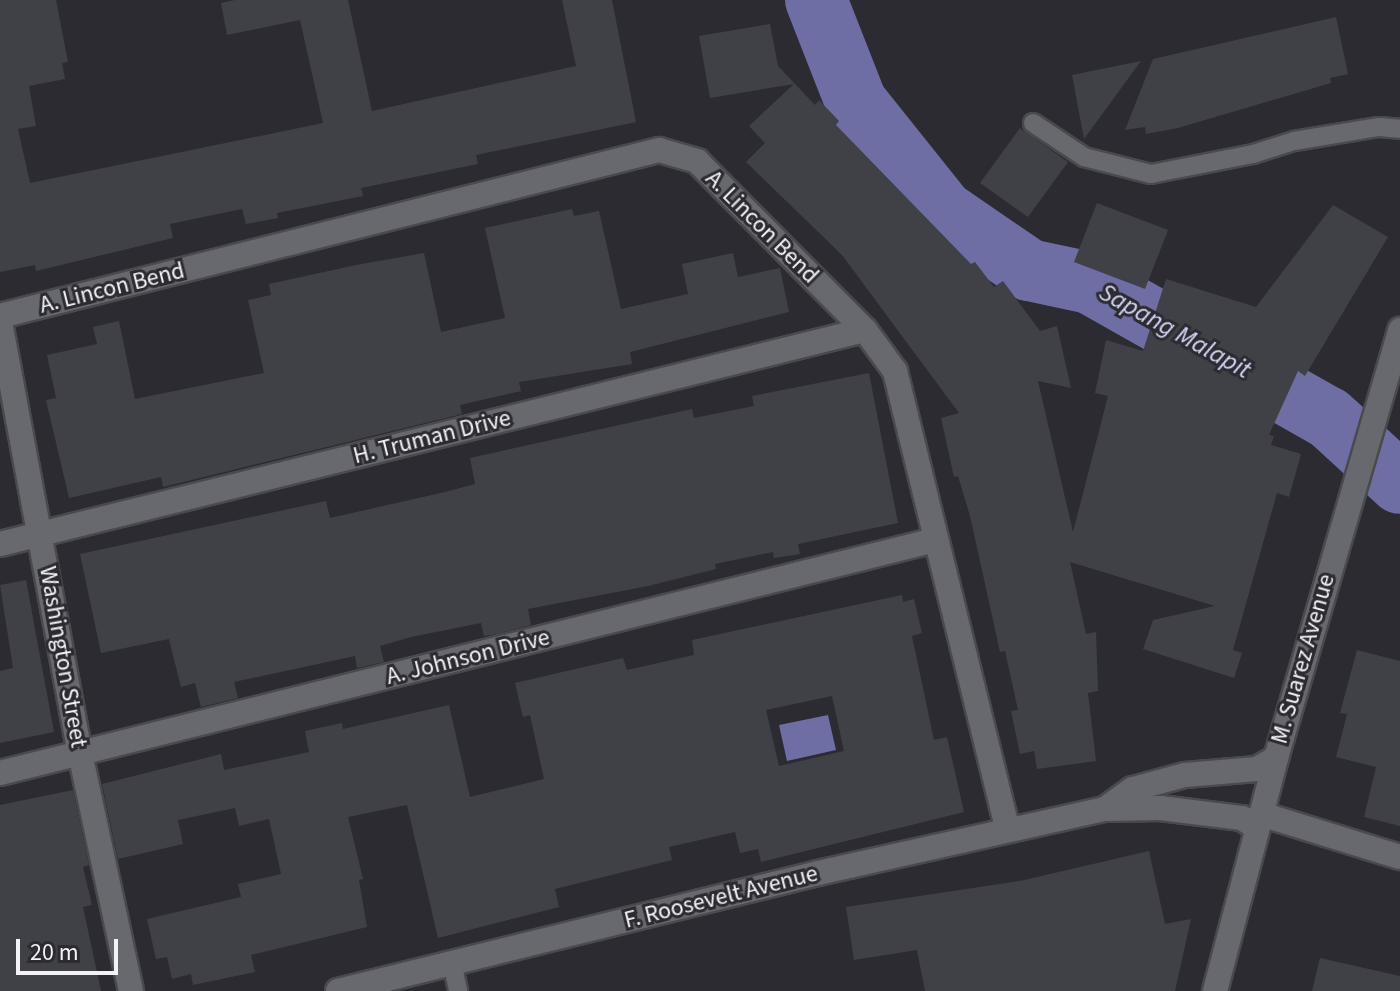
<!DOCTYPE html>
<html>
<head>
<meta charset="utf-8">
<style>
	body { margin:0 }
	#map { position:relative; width:1400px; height:991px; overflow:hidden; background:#2b2b31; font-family:"Source Sans 3",sans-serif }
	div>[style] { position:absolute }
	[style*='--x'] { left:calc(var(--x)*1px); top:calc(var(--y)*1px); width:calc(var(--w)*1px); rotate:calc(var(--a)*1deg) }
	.water>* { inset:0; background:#6e6ea4 }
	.river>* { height:62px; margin:-31px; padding:0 31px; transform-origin:31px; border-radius:31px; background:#6e6ea4 }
	.building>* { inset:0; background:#404146 }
	.roads { filter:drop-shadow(2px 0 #4a4a4e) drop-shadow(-2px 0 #4a4a4e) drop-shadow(0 2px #4a4a4e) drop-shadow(0 -2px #4a4a4e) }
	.service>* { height:18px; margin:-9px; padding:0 9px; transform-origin:9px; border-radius:9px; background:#68696f }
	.minor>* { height:24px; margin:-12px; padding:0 12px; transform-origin:12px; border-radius:12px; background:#68696f }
	.tertiary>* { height:24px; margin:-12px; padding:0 12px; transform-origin:12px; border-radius:12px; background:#68696f }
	span { translate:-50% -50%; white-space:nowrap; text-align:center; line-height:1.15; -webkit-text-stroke:6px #2b2b31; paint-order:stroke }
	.street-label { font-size:24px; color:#f3f3f7 }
	.water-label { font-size:26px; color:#d4d5f6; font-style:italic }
	.scale { position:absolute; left:16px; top:939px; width:102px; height:36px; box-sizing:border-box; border:4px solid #f3f3f7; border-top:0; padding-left:10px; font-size:24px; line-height:28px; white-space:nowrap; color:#f3f3f7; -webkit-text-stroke:6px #2b2b31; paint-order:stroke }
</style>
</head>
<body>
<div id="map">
	<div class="water">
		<i style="clip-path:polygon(828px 715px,836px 750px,787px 761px,779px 725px)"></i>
	</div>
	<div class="river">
		<i style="--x:816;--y:0;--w:110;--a:68.6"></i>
		<i style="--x:856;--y:102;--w:139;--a:51.4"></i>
		<i style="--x:943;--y:211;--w:104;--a:34.5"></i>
		<i style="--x:1029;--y:270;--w:62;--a:12"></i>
		<i style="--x:1090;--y:283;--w:274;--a:29.5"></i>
		<i style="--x:1329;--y:418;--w:96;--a:42.5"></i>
	</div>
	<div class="building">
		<i style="clip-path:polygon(0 0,56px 0,68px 62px,62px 63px,65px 79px,29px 86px,36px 126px,18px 129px,30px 183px,323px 123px,300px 20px,227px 35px,221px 3px,235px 0,348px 0,372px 111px,576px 66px,562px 0,612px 0,636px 122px,476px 155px,478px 164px,361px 188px,363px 196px,277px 213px,278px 218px,246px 224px,242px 209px,208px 216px,170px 224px,173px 238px,36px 271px,35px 265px,0 272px)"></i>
		<i style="clip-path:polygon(1336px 17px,1348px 74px,1330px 78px,1331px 83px,1178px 128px,1146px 134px,1145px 127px,1125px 130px,1153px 59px)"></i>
		<i style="clip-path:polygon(770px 24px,778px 66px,815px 105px,819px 100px,839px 121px,836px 125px,971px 264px,975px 262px,994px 287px,1003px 281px,1040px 331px,1057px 326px,1071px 388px,1038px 381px,1073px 532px,1108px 396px,1095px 393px,1106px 340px,1143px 351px,1166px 279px,1256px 307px,1333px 205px,1388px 237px,1305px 376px,1298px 371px,1269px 435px,1274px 436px,1271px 445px,1301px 454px,1289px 497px,1277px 493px,1233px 650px,1242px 653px,1234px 678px,1143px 649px,1153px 620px,1215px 606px,1070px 562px,1086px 634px,1096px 632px,1098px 691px,1088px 693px,1096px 761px,1037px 769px,1034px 751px,1020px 754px,1011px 711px,1018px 710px,1005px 651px,1000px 652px,970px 516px,958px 476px,954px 477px,941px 418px,959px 413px,842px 255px,746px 162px,765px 143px,749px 126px,794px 84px,710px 98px,699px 36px)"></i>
		<i style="clip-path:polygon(1141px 61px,1084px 139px,1072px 75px)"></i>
		<i style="clip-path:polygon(1020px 128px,1068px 162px,1028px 217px,980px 183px)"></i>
		<i style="clip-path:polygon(1097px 203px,1168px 230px,1145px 289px,1074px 262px)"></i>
		<i style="clip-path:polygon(572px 209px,574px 216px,599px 211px,621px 309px,688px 294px,682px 264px,733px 253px,738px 277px,780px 268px,789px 312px,630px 352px,632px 364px,519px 382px,521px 391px,460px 405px,462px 414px,163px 487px,161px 477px,69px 498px,46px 400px,56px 398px,47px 355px,97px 344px,93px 327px,119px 321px,135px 399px,264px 373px,248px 300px,271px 295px,269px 284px,356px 265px,424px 253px,441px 332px,505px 318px,485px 228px)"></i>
		<i style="clip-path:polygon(869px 373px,898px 523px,798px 544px,800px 554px,774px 558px,773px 552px,715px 564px,716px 569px,648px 586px,528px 609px,531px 625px,498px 634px,484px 636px,481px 623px,411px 637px,380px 646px,384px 662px,357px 668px,355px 656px,234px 682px,238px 698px,201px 707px,195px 683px,181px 687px,169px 639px,101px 653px,80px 554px,326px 501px,330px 518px,445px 492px,475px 484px,470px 458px,692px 409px,694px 418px,754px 406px,752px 396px)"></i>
		<i style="clip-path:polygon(26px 580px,54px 732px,0 743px,0 671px,13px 668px,0 585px)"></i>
		<i style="clip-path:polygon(evenodd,902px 595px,903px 602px,914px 599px,922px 633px,912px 636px,934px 740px,947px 737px,964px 812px,761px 862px,758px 849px,740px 853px,735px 832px,669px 847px,672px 860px,555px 889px,559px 907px,438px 938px,407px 805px,348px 817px,363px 879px,359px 880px,367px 927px,251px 955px,255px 972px,193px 985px,191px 974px,172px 979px,167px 957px,156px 959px,147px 919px,241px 897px,238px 884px,281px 874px,269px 819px,239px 826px,235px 808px,178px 820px,183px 844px,118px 859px,102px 784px,221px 754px,224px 770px,309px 752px,305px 731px,342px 723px,343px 729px,449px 705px,470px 797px,544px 779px,530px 715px,523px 717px,515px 683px,623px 658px,627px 670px,694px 655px,692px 640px,902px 595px,832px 696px,844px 751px,779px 766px,766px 710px,832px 696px)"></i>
		<i style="clip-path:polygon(1357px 650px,1400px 661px,1400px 826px,1364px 817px,1376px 767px,1336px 757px,1347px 714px,1340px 713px)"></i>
		<i style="clip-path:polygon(73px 790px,89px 865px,83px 867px,92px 905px,83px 907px,101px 991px,0 991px,0 805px)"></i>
		<i style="clip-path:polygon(1149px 851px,1165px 924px,1191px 919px,1175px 991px,925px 991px,917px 950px,854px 960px,846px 907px,1020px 881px)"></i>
		<i style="clip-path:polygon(1320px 958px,1400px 976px,1400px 991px,1312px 991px)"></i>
	</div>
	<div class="roads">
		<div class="service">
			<i style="--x:1033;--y:123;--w:61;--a:33.7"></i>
			<i style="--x:1084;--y:157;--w:69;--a:14.2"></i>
			<i style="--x:1151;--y:174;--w:104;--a:-11.1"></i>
			<i style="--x:1253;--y:154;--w:43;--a:-17.6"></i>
			<i style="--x:1294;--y:141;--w:86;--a:-9.4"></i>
			<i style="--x:1379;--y:127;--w:21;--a:5"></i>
			<i style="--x:452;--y:962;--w:30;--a:78"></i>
		</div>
		<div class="minor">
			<i style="--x:0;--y:316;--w:680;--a:-14.14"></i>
			<i style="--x:659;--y:150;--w:40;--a:16"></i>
			<i style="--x:697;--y:161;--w:238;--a:45.2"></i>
			<i style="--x:865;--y:330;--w:51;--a:53.8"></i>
			<i style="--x:895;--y:371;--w:471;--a:76.2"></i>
			<i style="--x:0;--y:322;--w:438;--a:79.5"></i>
			<i style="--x:80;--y:753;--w:243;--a:77.9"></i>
			<i style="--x:0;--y:544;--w:891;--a:-13.9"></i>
			<i style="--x:0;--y:773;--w:964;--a:-13.99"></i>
			<i style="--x:1105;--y:809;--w:34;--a:-36"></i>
			<i style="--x:1133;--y:789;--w:54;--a:-15.1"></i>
			<i style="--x:1185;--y:775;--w:72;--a:-4.8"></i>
			<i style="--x:1257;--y:769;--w:22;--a:-30"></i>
			<i style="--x:1261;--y:814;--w:145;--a:17.2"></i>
			<i style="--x:338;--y:991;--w:494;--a:-13.8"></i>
			<i style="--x:818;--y:873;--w:294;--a:-12.6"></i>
			<i style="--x:1105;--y:809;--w:55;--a:-1"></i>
			<i style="--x:1160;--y:808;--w:83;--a:7"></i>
			<i style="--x:1242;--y:818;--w:18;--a:34"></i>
		</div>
		<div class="tertiary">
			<i style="--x:1215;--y:991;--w:241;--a:-75.3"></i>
			<i style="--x:1276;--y:758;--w:446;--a:-73.8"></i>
		</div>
	</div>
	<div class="street-label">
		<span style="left:762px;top:227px;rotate:45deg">A. Lincon Bend</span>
		<span style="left:112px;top:288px;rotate:-14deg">A. Lincon Bend</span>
		<span style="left:432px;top:437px;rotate:-14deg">H. Truman Drive</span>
		<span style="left:63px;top:657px;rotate:80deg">Washington Street</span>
		<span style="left:468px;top:657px;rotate:-14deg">A. Johnson Drive</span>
		<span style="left:1303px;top:659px;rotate:-74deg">M. Suarez Avenue</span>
		<span style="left:721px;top:897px;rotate:-14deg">F. Roosevelt Avenue</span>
	</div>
	<div class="water-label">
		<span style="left:1175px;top:331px;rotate:29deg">Sapang Malapit</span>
	</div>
	<div class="scale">20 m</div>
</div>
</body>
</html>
